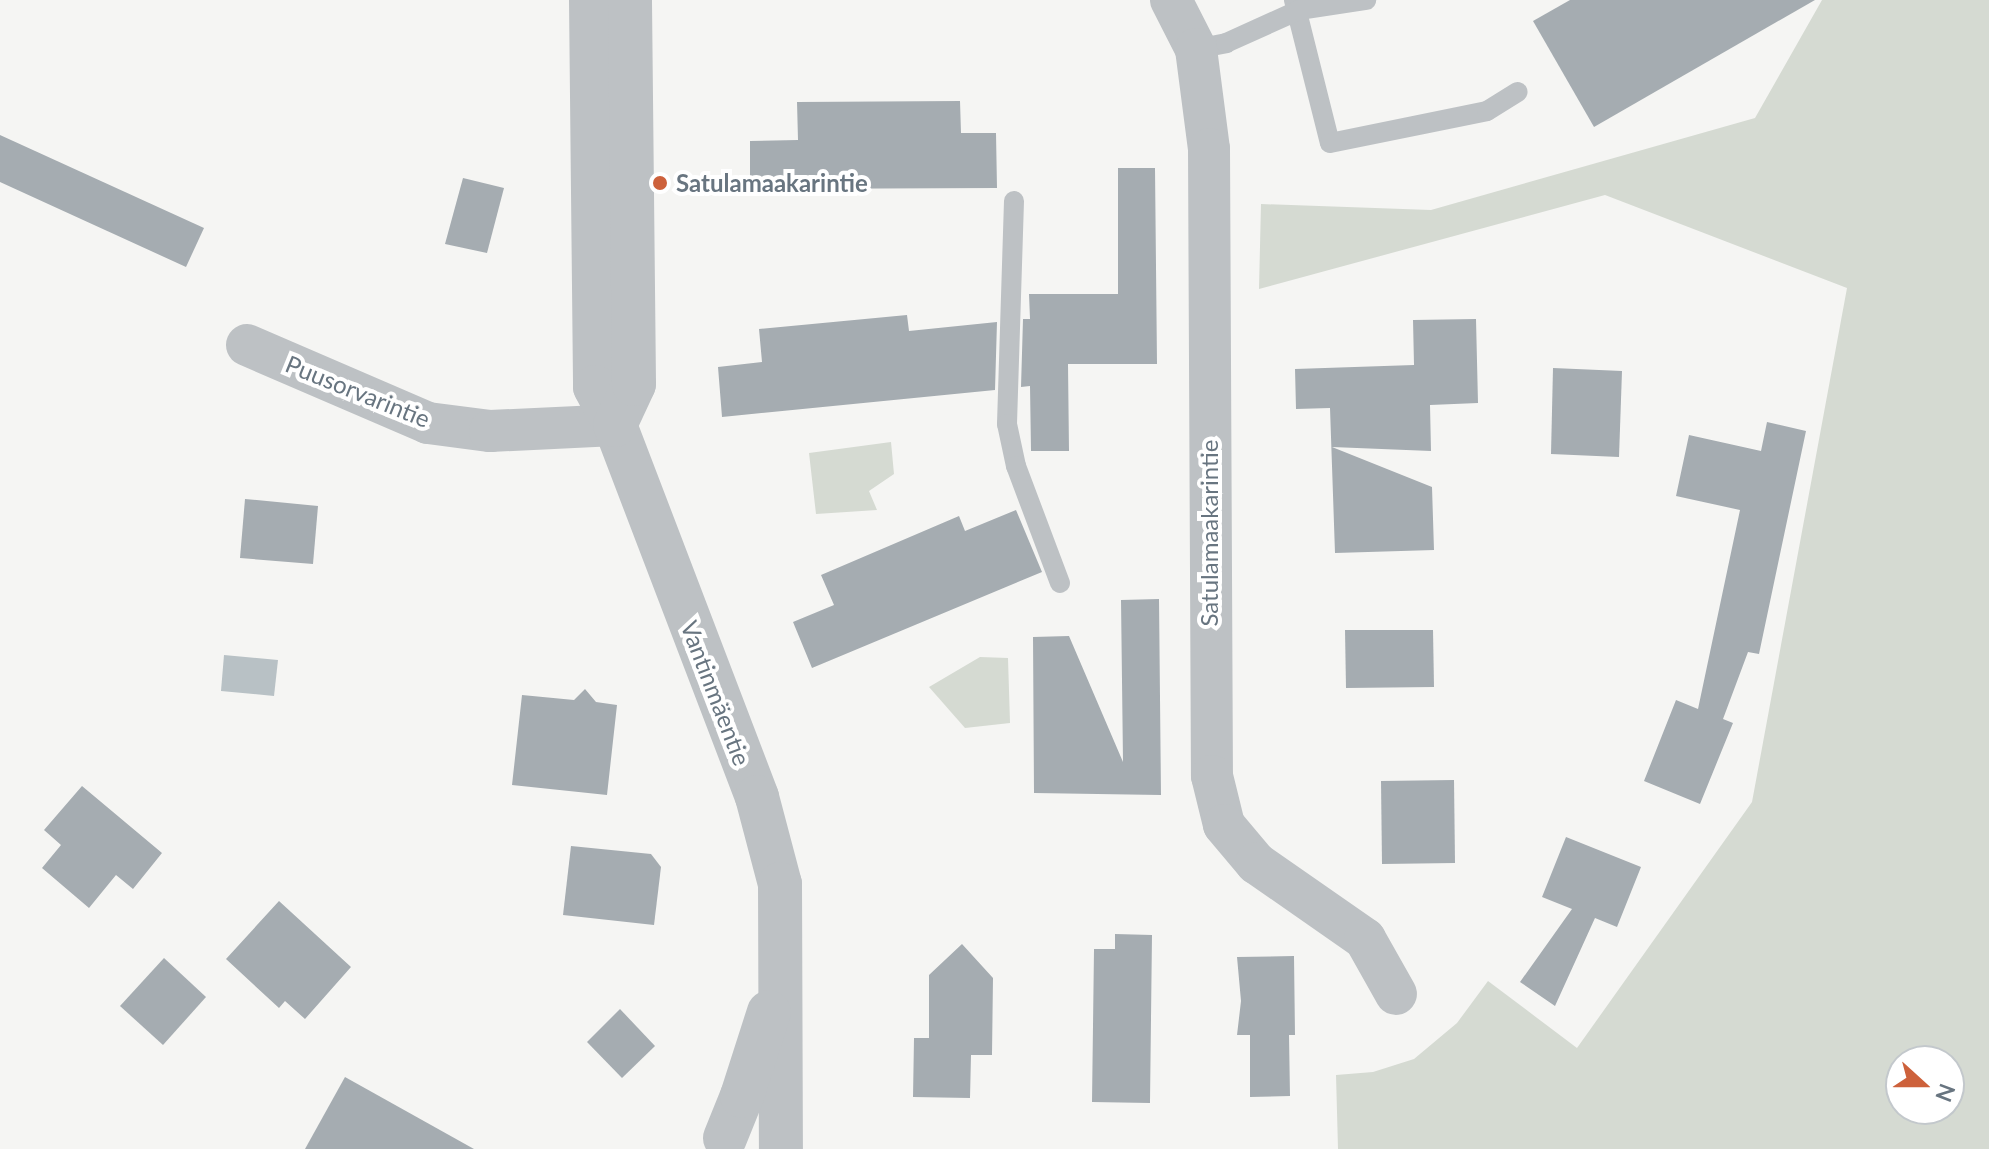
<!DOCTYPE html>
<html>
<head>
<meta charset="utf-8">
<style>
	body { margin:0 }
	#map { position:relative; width:1989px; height:1149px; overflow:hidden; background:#f5f5f3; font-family:Lato,sans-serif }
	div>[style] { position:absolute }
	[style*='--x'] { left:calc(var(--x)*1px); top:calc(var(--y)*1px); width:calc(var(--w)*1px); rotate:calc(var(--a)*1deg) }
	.green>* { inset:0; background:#d5dad2 }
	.water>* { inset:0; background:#b8c1c5 }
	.building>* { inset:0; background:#a5acb1 }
	.service>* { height:20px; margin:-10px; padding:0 10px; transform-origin:10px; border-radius:10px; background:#bdc1c4 }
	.minor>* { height:42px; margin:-21px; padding:0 21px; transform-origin:21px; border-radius:21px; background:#bdc1c4 }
	.tertiary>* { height:44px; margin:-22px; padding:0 22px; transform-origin:22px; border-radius:22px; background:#bdc1c4 }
	.dots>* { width:22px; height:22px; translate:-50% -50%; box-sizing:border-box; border:4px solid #fff; border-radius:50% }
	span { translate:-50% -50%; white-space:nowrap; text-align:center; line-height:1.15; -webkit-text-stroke:8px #fff; paint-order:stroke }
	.poi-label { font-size:24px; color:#687580; font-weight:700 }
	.left { translate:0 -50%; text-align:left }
	.street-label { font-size:24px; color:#687580 }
	.north { position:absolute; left:1885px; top:1045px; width:80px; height:80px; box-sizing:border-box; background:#fff; border:2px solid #c3c8cc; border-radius:50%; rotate:111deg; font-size:22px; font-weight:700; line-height:32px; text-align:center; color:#687580 }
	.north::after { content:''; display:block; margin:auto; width:28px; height:36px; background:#cd613b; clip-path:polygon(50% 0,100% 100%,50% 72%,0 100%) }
</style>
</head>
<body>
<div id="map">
	<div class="green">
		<i style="clip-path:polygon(evenodd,1822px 0,1989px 0,1989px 1149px,1338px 1149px,1336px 1075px,1373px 1072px,1414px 1059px,1457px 1023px,1488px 981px,1577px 1048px,1752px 802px,1847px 288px,1605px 195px,1259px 289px,1261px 204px,1431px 210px,1755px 118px,1822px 0,1901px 1061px,1949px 1061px,1949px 1109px,1901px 1109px,1901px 1061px)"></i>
		<i style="clip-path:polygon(891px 442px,894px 474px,869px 491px,877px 510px,816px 514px,809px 453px)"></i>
		<i style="clip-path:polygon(980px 657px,1008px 658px,1010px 723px,965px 728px,929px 687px)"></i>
	</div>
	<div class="water">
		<i style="clip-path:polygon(224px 655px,278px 660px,274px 696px,221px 691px)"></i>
	</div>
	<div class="building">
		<i style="clip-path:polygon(1570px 0,1815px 0,1594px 127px,1533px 21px)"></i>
		<i style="clip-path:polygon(960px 101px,961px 133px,996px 133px,997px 188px,750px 189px,750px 141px,798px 140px,797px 102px)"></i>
		<i style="clip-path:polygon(0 135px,204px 228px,186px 267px,0 182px)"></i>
		<i style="clip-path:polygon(1118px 168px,1155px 168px,1157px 364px,1068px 364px,1069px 451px,1031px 451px,1030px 386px,1021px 387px,1023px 319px,1030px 319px,1029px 294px,1118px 294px)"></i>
		<i style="clip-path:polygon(463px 178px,504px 188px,487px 253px,445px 244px)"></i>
		<i style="clip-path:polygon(907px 315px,909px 331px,997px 322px,995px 390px,722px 417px,718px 367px,762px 362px,759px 329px)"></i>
		<i style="clip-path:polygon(1476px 319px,1478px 403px,1430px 405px,1431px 451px,1332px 447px,1432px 487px,1434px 550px,1335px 553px,1330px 408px,1296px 409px,1295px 369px,1414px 365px,1413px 320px)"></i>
		<i style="clip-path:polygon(1553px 368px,1622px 371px,1619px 457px,1551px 454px)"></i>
		<i style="clip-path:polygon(1767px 422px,1806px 431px,1759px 654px,1748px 652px,1723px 719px,1733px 723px,1700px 804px,1644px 781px,1676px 700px,1698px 709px,1740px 510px,1676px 496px,1689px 435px,1761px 451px)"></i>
		<i style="clip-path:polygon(245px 499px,318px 506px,313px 564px,240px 558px)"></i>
		<i style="clip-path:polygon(1016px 510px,1042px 572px,812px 668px,793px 622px,834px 605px,821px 575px,959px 516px,965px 531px)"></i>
		<i style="clip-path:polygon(1159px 599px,1161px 795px,1034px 793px,1033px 637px,1069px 636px,1123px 762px,1121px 600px)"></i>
		<i style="clip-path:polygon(1345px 630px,1433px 630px,1434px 687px,1346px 688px)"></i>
		<i style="clip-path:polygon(585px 689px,596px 702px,617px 705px,607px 795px,512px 785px,522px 695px,574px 700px)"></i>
		<i style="clip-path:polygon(1454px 780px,1455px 863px,1382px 864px,1381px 781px)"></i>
		<i style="clip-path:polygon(82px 786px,162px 853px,133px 889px,116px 875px,89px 908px,42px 868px,61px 845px,44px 830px)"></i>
		<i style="clip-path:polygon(1566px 837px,1641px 867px,1617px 927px,1595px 918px,1555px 1006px,1520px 982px,1572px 909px,1542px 897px)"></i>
		<i style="clip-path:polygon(571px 846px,651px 854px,661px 867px,654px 925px,563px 915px)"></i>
		<i style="clip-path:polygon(279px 901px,351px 967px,305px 1019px,285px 1001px,279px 1008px,226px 959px)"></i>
		<i style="clip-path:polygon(1115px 934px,1152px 935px,1150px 1103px,1092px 1102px,1094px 949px,1115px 949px)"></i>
		<i style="clip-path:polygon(962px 944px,993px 978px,992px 1055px,971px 1055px,970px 1098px,913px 1097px,914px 1038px,929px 1038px,929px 975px)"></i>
		<i style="clip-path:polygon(1294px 956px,1295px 1035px,1289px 1035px,1290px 1096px,1250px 1097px,1250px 1035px,1237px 1035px,1241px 1001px,1237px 957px)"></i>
		<i style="clip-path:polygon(164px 958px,206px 997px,163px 1045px,120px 1006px)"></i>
		<i style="clip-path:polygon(620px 1009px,655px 1046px,622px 1078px,587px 1042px)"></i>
		<i style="clip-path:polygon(345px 1077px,474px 1149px,305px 1149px)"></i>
	</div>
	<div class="service">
		<i style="--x:1294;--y:0;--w:147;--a:75.9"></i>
		<i style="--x:1330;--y:143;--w:160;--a:-11.5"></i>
		<i style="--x:1487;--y:111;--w:36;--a:-32"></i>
		<i style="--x:1196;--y:49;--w:31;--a:-11"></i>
		<i style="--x:1226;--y:43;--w:80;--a:-24.3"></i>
		<i style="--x:1299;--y:10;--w:68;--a:-8.5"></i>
		<i style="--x:1014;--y:201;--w:223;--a:91.8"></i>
		<i style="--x:1007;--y:424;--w:43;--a:77.9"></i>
		<i style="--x:1016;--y:466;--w:125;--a:69.4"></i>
	</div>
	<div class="minor">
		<i style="--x:1171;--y:0;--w:55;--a:63"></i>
		<i style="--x:1196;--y:49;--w:101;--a:82.6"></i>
		<i style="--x:1209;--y:149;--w:627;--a:89.73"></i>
		<i style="--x:1212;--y:776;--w:50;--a:76.2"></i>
		<i style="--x:1224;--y:825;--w:50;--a:49.9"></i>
		<i style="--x:1256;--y:863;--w:133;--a:34.9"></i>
		<i style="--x:1365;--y:939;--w:63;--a:60.6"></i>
		<i style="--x:247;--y:345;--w:197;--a:23.3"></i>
		<i style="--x:428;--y:423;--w:63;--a:7.4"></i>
		<i style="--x:490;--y:431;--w:125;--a:-2.7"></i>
	</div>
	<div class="tertiary">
		<i style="--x:591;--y:0;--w:387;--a:89.4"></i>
		<i style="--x:595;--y:387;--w:43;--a:62.2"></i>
		<i style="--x:615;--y:425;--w:398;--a:69.1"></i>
		<i style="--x:757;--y:797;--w:90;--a:75.2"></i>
		<i style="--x:780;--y:884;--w:265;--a:89.8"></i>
		<i style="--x:615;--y:425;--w:45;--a:-65.1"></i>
		<i style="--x:634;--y:384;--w:384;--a:-90.6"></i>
		<i style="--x:725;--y:1138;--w:45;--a:-68"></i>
		<i style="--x:742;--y:1096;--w:88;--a:-72.2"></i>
	</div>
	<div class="dots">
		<i style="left:660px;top:183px;background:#cd613b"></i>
	</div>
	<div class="poi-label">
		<span class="left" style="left:676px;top:183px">Satulamaakarintie</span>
	</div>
	<div class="street-label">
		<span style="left:358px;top:391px;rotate:22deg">Puusorvarintie</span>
		<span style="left:1209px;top:533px;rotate:-90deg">Satulamaakarintie</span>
		<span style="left:716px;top:693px;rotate:69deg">Vantinmäentie</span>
	</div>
	<div class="north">N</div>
</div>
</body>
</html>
